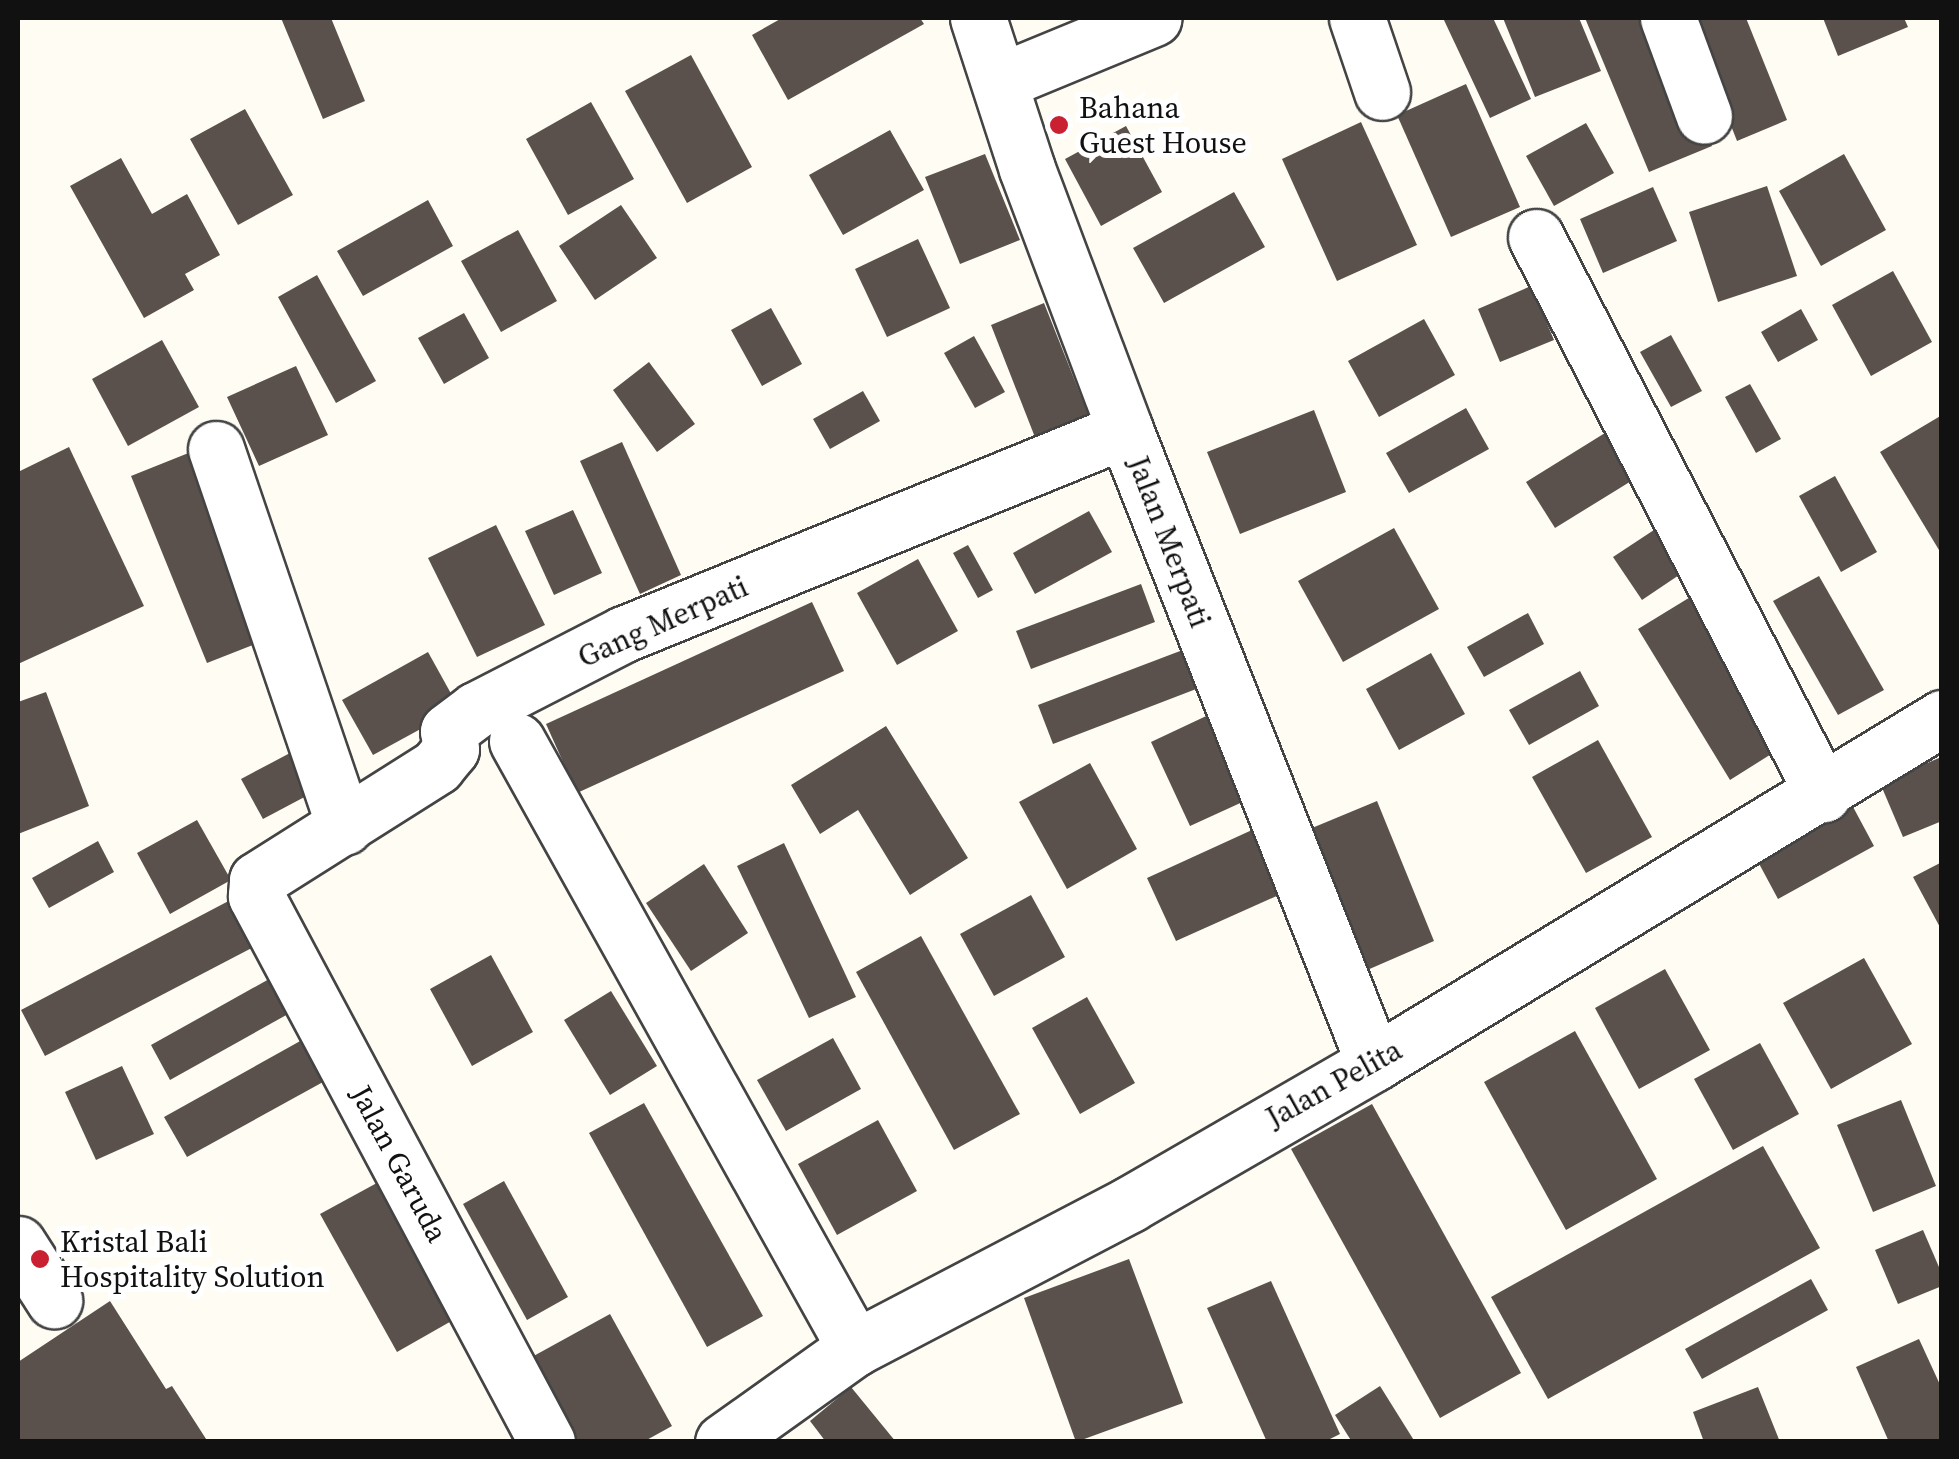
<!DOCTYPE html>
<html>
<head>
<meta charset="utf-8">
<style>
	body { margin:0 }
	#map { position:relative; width:1959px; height:1459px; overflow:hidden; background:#fffcf4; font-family:"Source Serif 4",serif }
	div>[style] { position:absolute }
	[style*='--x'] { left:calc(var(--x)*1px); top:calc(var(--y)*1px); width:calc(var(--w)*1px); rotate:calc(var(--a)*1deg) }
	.building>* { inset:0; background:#5a514c }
	.roads { filter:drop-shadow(2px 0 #444) drop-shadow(-2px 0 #444) drop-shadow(0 2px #444) drop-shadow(0 -2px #444) }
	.minor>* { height:55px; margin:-27.5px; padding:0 27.5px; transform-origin:27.5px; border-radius:27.5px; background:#fff }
	.dots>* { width:28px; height:28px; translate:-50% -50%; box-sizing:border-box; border:5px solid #fff; border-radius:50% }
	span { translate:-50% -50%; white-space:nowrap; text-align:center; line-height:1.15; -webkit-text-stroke:10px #fff; paint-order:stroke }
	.poi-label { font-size:30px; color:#111 }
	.left { translate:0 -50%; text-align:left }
	.street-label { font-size:30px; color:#111 }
	.frame { position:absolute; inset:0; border:20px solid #111; pointer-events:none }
</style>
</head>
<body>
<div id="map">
	<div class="building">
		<i style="clip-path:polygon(281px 18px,331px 18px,365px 101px,323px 119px)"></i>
		<i style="clip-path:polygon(782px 18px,920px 18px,924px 24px,788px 100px,752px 35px)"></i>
		<i style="clip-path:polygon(1443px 18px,1493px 18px,1531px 99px,1490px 118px)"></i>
		<i style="clip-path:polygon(1503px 18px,1579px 18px,1601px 71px,1535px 97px)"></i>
		<i style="clip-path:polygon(1585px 18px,1659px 18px,1712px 146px,1649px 172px)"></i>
		<i style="clip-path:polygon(1689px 18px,1746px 18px,1787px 120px,1737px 141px)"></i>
		<i style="clip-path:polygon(1823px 18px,1904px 18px,1908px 27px,1838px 56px)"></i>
		<i style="clip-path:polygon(691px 55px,752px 167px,687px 203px,625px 91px)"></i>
		<i style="clip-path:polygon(1466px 84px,1520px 207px,1451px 237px,1397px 115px)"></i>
		<i style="clip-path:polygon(591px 102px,634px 179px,568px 215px,526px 139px)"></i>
		<i style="clip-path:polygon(245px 109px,293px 195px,238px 225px,190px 139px)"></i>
		<i style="clip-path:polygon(1361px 122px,1417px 245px,1337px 281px,1282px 159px)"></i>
		<i style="clip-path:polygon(1586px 123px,1614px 173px,1554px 206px,1526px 156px)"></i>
		<i style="clip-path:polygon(1126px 126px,1162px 192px,1101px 226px,1065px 159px)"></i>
		<i style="clip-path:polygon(890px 130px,924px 190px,843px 235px,809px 175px)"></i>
		<i style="clip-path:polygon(985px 154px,1020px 240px,960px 264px,925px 177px)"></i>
		<i style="clip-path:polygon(1844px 154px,1886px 230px,1821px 266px,1779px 191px)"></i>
		<i style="clip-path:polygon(121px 158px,152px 214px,187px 194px,220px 255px,185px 274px,194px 290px,144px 318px,70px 186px)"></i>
		<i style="clip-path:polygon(1767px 186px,1797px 276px,1718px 302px,1689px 212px)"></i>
		<i style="clip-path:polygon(1653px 187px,1677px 241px,1603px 273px,1580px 219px)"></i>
		<i style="clip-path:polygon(1234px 192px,1265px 247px,1164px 303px,1133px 248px)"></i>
		<i style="clip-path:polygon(428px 200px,453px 246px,363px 296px,337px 251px)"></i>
		<i style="clip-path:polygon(621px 205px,657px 258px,595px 300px,559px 246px)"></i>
		<i style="clip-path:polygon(518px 230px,557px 301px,501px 332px,461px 261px)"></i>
		<i style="clip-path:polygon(918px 239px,950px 308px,887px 337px,855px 269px)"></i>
		<i style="clip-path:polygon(1893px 271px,1932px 342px,1871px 376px,1832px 305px)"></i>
		<i style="clip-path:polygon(317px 275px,376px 381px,336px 403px,278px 297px)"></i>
		<i style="clip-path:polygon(1531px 286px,1554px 340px,1500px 362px,1478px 309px)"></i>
		<i style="clip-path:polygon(1044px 303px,1094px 429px,1040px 450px,991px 325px)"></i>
		<i style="clip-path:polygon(771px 308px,802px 364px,762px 386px,731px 330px)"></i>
		<i style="clip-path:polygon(1801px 309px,1818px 340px,1778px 362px,1761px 332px)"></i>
		<i style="clip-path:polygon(464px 313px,489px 358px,444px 384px,418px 338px)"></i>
		<i style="clip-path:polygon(1424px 319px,1455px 375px,1379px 417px,1348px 361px)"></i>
		<i style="clip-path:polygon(1671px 335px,1702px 391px,1671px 407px,1640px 352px)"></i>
		<i style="clip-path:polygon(974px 336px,1005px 392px,975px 408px,944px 353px)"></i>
		<i style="clip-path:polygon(162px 340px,199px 407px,128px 446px,92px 379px)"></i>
		<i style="clip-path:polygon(649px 362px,695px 424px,657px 452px,613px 390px)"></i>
		<i style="clip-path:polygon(296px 366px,328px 435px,259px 466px,227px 397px)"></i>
		<i style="clip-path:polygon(1750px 384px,1781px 439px,1756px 453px,1725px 397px)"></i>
		<i style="clip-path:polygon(863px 391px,880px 421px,830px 449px,813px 419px)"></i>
		<i style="clip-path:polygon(1466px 408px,1489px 449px,1409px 493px,1386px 453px)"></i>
		<i style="clip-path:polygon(1314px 410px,1346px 492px,1240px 534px,1207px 452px)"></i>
		<i style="clip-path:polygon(1942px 415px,1942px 555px,1880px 452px)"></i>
		<i style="clip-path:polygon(1613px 428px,1641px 475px,1555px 528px,1526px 482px)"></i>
		<i style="clip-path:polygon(622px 442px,681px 575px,640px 594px,580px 461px)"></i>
		<i style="clip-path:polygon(69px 447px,144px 606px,18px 664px,18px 472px)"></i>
		<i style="clip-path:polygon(196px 450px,271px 638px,207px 663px,131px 476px)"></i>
		<i style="clip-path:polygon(1835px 476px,1877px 552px,1841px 572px,1799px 496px)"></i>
		<i style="clip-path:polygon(573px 510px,602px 573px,554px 595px,525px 531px)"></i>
		<i style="clip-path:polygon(1089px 511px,1112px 552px,1035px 594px,1013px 553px)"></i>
		<i style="clip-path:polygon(496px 525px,545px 625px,477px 657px,428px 558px)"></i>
		<i style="clip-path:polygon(1660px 526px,1688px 569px,1642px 600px,1613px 557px)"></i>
		<i style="clip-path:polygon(1394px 528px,1439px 609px,1343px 662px,1298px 581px)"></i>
		<i style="clip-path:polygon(968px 545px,993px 590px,978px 598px,953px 553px)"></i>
		<i style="clip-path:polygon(918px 559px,958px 631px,897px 665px,857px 593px)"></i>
		<i style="clip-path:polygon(1819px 576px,1884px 690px,1838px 715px,1773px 601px)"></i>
		<i style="clip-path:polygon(1141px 584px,1155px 622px,1031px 669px,1016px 631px)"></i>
		<i style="clip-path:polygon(1692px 596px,1784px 746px,1730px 780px,1638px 629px)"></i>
		<i style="clip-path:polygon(812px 602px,844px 671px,577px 793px,546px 724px)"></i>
		<i style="clip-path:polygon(1528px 613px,1544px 644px,1484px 677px,1467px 647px)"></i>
		<i style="clip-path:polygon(1188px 648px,1204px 686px,1053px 744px,1038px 705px)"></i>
		<i style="clip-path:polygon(428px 652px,459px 708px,373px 755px,342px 700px)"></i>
		<i style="clip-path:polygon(1431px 653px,1465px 714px,1399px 750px,1366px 689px)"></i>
		<i style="clip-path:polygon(1580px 671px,1599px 706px,1529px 745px,1509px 710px)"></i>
		<i style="clip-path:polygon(46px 692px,89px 806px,18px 834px,18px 702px)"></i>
		<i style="clip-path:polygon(1219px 710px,1260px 794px,1190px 826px,1151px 742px)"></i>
		<i style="clip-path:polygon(886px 726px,968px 858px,910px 895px,858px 810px,820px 834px,791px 785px)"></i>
		<i style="clip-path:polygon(1598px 740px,1652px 837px,1586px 873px,1532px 777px)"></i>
		<i style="clip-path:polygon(290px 753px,312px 793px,263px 819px,241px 779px)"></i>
		<i style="clip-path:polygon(1939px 758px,1942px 821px,1903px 837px,1880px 783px)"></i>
		<i style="clip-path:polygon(1090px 763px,1137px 849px,1067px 889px,1019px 802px)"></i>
		<i style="clip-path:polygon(1377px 801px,1434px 941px,1358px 974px,1300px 833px)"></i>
		<i style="clip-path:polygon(1852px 805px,1874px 846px,1778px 899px,1756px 858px)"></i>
		<i style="clip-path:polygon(197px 820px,231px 880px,170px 914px,137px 853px)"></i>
		<i style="clip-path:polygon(1252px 830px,1281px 894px,1176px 941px,1147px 878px)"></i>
		<i style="clip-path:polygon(98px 841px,114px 872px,49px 908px,32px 878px)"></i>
		<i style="clip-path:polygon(784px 843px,856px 997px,809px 1018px,737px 866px)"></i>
		<i style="clip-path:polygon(1942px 862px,1942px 931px,1913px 877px)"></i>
		<i style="clip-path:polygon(704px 864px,748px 933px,691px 971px,646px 903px)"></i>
		<i style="clip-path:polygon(240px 895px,265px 941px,45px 1056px,21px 1010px)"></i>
		<i style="clip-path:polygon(1031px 895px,1065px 957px,994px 996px,960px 934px)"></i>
		<i style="clip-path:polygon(921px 936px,1020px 1114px,954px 1150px,856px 972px)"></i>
		<i style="clip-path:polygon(491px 955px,533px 1032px,472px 1066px,430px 989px)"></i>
		<i style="clip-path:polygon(1864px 958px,1912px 1044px,1831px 1089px,1783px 1003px)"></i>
		<i style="clip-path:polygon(287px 969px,306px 1004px,170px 1080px,151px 1045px)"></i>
		<i style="clip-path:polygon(1665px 969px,1710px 1050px,1639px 1089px,1595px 1008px)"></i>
		<i style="clip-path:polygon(611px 991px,657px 1066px,610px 1095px,564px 1020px)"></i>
		<i style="clip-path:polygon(1087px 997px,1135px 1083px,1080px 1114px,1032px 1028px)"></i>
		<i style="clip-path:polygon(320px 1030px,343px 1071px,187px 1157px,164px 1117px)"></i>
		<i style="clip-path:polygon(1575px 1031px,1657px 1179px,1566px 1230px,1484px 1082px)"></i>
		<i style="clip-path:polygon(833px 1038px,861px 1089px,786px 1131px,757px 1080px)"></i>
		<i style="clip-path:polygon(1760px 1043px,1799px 1114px,1733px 1150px,1694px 1079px)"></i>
		<i style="clip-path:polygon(122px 1066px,154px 1134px,96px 1160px,65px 1092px)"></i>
		<i style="clip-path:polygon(1901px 1100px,1936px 1186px,1873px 1212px,1837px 1125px)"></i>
		<i style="clip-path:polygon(644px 1103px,763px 1316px,707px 1347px,589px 1133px)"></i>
		<i style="clip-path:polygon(1372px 1104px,1521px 1373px,1440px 1418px,1291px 1149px)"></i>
		<i style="clip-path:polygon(878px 1120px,917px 1191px,837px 1235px,798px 1164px)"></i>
		<i style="clip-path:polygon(1763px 1146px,1820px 1248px,1548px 1399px,1491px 1297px)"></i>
		<i style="clip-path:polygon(386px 1178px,462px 1315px,397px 1352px,320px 1214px)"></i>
		<i style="clip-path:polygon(504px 1181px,568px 1297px,527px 1320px,463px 1204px)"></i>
		<i style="clip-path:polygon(1923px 1230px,1942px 1274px,1942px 1286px,1898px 1304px,1875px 1250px)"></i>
		<i style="clip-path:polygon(1129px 1259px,1183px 1403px,1076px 1442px,1024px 1298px)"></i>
		<i style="clip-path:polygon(1811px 1279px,1828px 1310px,1702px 1379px,1685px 1349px)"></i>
		<i style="clip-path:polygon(1271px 1281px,1340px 1434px,1324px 1442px,1267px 1442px,1207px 1308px)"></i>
		<i style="clip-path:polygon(110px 1301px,166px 1389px,172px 1386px,208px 1442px,18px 1442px,18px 1362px)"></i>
		<i style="clip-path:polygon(610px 1314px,672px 1426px,643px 1442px,576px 1442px,530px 1358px)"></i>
		<i style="clip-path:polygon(1919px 1339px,1942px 1389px,1942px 1442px,1889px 1442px,1856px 1367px)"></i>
		<i style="clip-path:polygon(1380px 1386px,1415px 1442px,1352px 1442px,1335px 1415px)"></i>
		<i style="clip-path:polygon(851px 1387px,896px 1442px,826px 1442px,810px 1421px)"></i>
		<i style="clip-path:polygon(1758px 1387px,1780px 1442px,1704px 1442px,1693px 1412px)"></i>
	</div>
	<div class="roads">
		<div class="minor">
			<i style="--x:978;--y:18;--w:159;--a:72"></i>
			<i style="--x:1027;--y:169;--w:279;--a:69.4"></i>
			<i style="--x:1125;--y:430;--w:680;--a:68.53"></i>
			<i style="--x:1357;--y:18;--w:78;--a:71.3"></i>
			<i style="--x:1668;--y:18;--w:104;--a:69.8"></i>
			<i style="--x:1001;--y:81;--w:165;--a:-22.4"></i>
			<i style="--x:1536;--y:237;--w:627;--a:62.74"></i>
			<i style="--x:216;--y:449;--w:399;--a:71.2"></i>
			<i style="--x:517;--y:741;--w:695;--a:60.89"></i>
			<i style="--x:18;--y:1244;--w:67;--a:57.3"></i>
			<i style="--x:547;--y:1442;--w:619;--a:-118.06"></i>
			<i style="--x:256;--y:896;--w:16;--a:-86"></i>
			<i style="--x:257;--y:880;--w:213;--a:-32.3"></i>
			<i style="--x:437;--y:766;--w:22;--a:-51"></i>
			<i style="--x:451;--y:749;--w:18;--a:-99"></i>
			<i style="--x:448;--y:731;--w:35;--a:-37"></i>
			<i style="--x:476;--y:710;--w:166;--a:-27.2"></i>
			<i style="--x:624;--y:634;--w:541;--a:-22.16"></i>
			<i style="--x:723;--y:1442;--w:162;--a:-35.5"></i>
			<i style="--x:855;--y:1348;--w:310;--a:-27.6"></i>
			<i style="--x:1130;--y:1204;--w:282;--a:-30"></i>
			<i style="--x:1374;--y:1063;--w:665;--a:-31.27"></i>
		</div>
	</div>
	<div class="dots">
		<i style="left:1059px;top:125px;background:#c92131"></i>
		<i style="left:40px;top:1259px;background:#c92131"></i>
	</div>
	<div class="poi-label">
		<span class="left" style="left:1079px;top:125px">Bahana<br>Guest House</span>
		<span class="left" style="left:60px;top:1259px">Kristal Bali<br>Hospitality Solution</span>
	</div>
	<div class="street-label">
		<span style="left:1169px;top:542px;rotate:69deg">Jalan Merpati</span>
		<span style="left:663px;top:622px;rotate:-24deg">Gang Merpati</span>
		<span style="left:1334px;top:1084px;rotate:-29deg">Jalan Pelita</span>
		<span style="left:399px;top:1164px;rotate:62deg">Jalan Garuda</span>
	</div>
	<div class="frame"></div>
</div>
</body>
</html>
